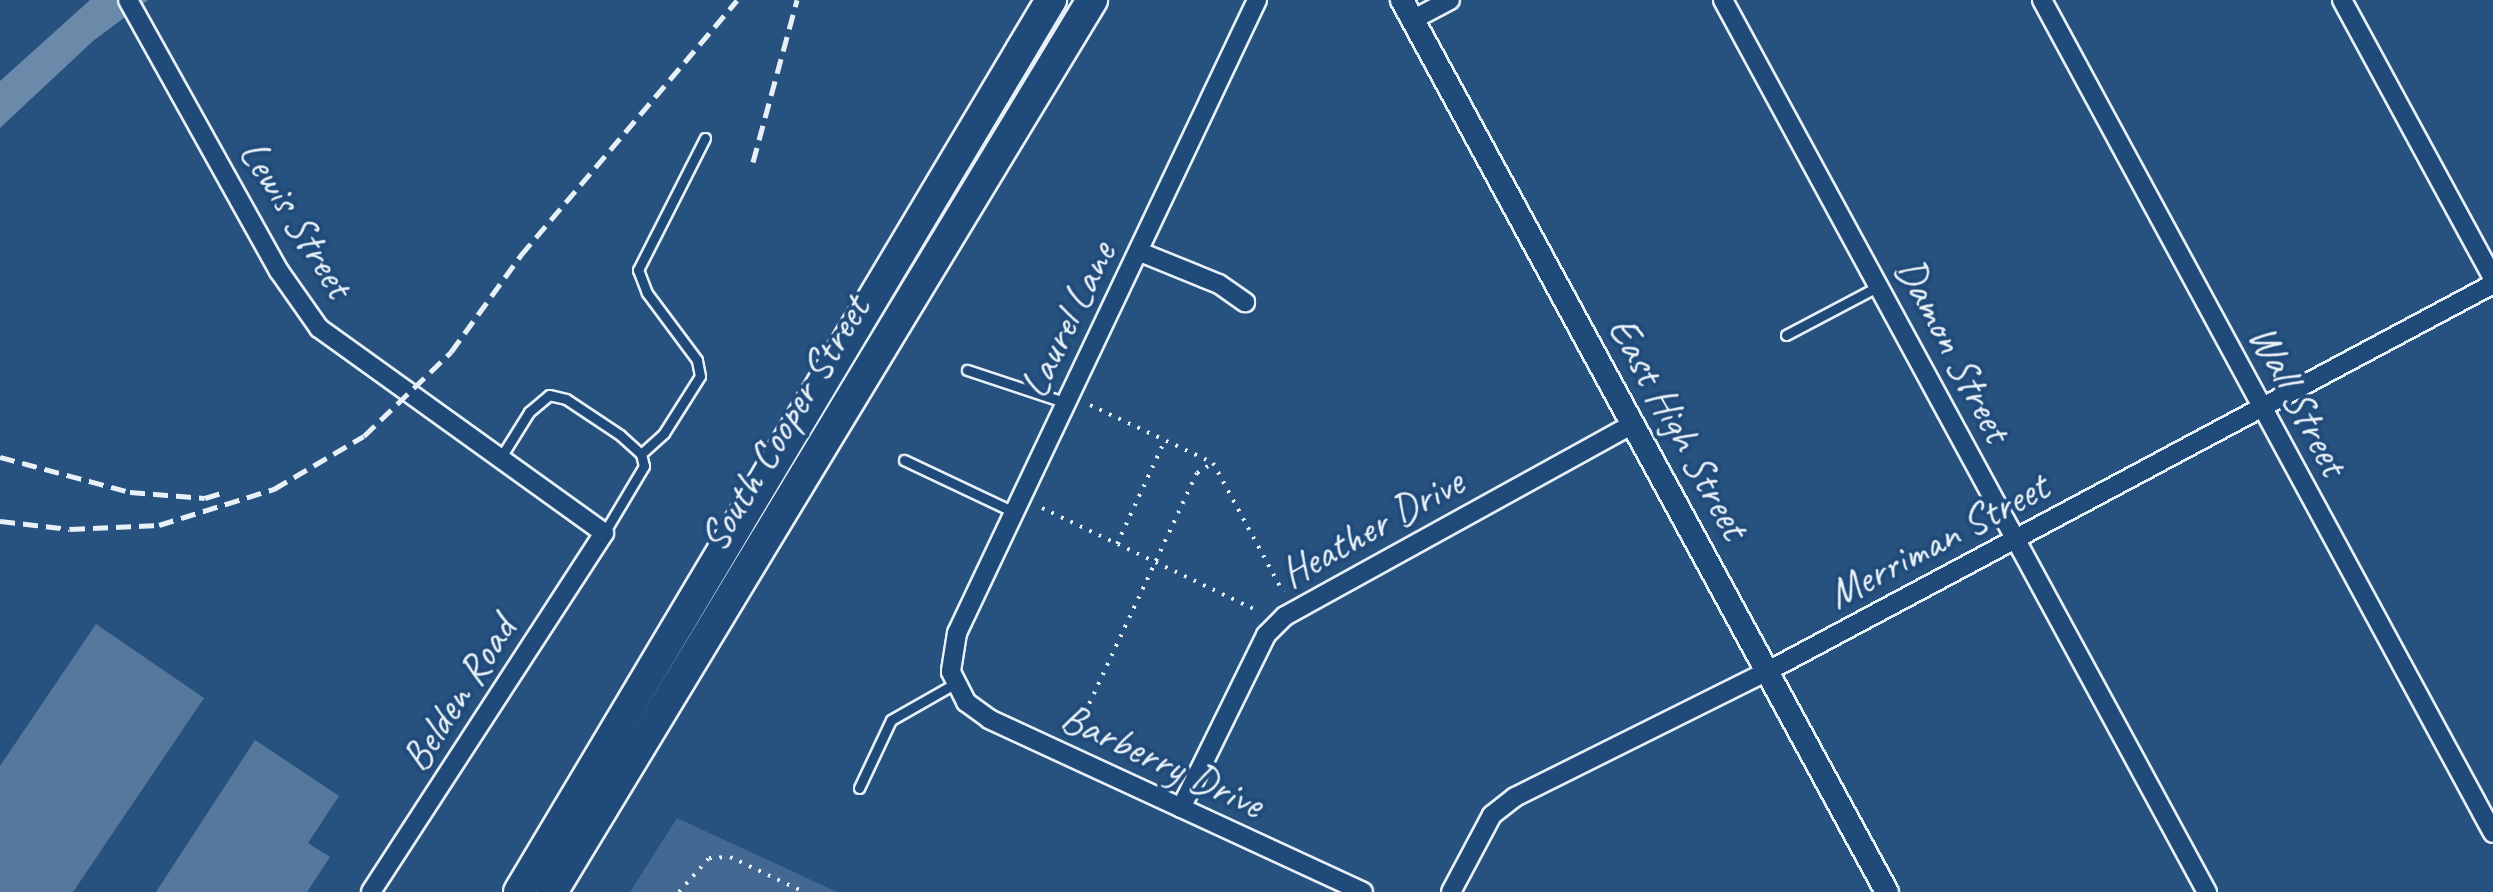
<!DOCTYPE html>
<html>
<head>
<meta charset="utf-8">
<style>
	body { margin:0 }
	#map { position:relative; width:2493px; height:892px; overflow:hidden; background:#27517f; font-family:Caveat,sans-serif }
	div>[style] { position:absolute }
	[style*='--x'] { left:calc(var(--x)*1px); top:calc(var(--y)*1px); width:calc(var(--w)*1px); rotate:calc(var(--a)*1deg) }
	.green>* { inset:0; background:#436891 }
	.water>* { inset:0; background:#6b8aaa }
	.building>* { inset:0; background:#57789d }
	.path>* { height:4px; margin-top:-2px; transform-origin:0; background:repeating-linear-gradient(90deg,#e8f1f8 0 2.5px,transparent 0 10.5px) }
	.roads { filter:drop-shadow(2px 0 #e8f1f8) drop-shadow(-2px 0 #e8f1f8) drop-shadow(0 2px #e8f1f8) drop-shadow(0 -2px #e8f1f8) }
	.service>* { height:9px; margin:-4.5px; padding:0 4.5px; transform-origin:4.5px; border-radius:4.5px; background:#1f4a7a }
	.minor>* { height:18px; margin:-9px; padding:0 9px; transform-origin:9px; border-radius:9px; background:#1f4a7a }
	.tertiary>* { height:22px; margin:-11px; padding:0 11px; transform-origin:11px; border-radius:11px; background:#1f4a7a }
	.primary>* { height:30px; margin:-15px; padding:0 15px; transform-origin:15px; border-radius:15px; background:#1f4a7a }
	.rail>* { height:5px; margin-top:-2.5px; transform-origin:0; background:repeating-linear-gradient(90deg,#e8f1f8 0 15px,transparent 0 23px) }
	span { translate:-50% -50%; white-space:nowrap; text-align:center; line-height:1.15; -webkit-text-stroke:8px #1f4a7a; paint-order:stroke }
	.street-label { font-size:42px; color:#e8f1f8 }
</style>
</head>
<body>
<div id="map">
	<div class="green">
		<i style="clip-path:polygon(677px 818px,837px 892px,630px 892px)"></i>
	</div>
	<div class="water">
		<i style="clip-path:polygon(90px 0,148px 0,93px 41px,0 128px,0 81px)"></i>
	</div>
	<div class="building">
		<i style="clip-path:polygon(96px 624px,204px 698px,73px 892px,0 892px,0 766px)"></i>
		<i style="clip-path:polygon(255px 740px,339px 796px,308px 843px,330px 857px,307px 892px,156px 892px)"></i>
	</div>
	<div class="path">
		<i style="--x:1090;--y:405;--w:136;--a:25.2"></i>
		<i style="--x:1213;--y:463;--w:147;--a:61.5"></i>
		<i style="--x:1042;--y:508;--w:237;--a:25.5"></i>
		<i style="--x:1117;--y:544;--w:115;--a:-65.2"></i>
		<i style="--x:1076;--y:732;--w:286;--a:-65"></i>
		<i style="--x:1197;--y:473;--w:19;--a:-32"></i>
		<i style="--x:679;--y:892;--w:45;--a:-48.6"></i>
		<i style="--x:709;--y:858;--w:21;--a:-3"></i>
		<i style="--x:730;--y:857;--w:82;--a:25.3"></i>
	</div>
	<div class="roads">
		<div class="service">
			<i style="--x:1786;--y:335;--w:105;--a:-27.8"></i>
			<i style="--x:967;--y:370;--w:105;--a:18.3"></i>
			<i style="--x:641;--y:454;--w:31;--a:-42"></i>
			<i style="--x:664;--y:433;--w:67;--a:-57.7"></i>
			<i style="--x:700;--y:376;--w:16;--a:-101"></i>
			<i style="--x:697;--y:360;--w:84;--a:-126.7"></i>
			<i style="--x:647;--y:293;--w:25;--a:-111"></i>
			<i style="--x:638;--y:270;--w:148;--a:-63.1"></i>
			<i style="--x:501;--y:457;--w:53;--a:-58.1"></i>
			<i style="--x:529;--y:412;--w:26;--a:-40"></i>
			<i style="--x:549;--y:395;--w:17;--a:13"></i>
			<i style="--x:566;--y:399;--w:65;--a:33.7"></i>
			<i style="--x:620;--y:435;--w:28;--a:42"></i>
			<i style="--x:641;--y:454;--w:12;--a:76"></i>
			<i style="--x:644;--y:466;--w:78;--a:120.8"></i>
			<i style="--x:904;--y:460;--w:122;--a:25.3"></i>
			<i style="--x:859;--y:788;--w:75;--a:-64.8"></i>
			<i style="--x:891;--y:720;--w:75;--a:-29.6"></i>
		</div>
		<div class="minor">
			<i style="--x:128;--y:0;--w:310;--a:60.9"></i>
			<i style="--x:279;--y:271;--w:70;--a:54.9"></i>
			<i style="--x:319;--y:328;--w:351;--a:35.7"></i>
			<i style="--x:604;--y:533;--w:428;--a:123"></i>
			<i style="--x:1257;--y:0;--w:700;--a:115.36"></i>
			<i style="--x:957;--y:633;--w:39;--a:99"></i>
			<i style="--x:951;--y:672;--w:34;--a:63"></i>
			<i style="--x:966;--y:702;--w:29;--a:36"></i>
			<i style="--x:989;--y:719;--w:412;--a:24.8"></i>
			<i style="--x:1723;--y:0;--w:1015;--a:61.52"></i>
			<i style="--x:2042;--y:0;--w:947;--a:61.57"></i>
			<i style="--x:2342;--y:0;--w:316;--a:61.5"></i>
			<i style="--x:1412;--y:20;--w:43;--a:-27.8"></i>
			<i style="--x:1140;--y:252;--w:85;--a:22.1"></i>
			<i style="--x:1219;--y:284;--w:32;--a:35"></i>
			<i style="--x:1181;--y:808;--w:193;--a:-63.8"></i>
			<i style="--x:1266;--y:635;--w:27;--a:-45"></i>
			<i style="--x:1285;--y:616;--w:397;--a:-28.9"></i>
			<i style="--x:1451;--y:892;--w:87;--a:-62"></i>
			<i style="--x:1492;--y:815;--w:29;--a:-38"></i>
			<i style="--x:1515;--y:797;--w:283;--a:-26.5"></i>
			<i style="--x:1768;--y:671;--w:822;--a:-28.09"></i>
		</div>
		<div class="tertiary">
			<i style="--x:1402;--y:0;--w:1015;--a:61.47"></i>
		</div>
		<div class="primary">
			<i style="--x:519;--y:892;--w:1039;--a:-59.19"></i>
			<i style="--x:552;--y:892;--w:1043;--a:-58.81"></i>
		</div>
	</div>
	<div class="rail">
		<i style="--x:753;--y:162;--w:168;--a:-74.8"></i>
		<i style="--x:0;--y:457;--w:135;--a:15.1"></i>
		<i style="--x:130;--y:492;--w:75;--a:4.6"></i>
		<i style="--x:205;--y:498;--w:21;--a:-17"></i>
		<i style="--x:0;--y:521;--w:70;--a:6.5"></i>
		<i style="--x:70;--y:529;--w:89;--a:-2.6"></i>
		<i style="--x:159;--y:525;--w:121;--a:-17.4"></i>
		<i style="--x:274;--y:489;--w:104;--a:-30.5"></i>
		<i style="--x:364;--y:436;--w:121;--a:-44"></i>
		<i style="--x:451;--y:352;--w:120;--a:-54.2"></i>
		<i style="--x:521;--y:255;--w:334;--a:-49.7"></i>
	</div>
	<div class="street-label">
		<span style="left:296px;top:219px;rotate:58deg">Lewis Street</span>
		<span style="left:1068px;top:320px;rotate:-64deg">Laurel Lane</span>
		<span style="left:1953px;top:350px;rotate:62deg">Damon Street</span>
		<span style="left:2298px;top:400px;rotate:62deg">Wall Street</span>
		<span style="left:785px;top:424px;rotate:-59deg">South Cooper Street</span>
		<span style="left:1678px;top:428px;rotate:61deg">East High Street</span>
		<span style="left:1372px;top:528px;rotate:-29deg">Heather Drive</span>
		<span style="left:1938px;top:541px;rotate:-28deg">Merriman Street</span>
		<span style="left:459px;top:694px;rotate:-57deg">Belden Road</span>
		<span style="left:1162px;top:761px;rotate:25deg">Barberry Drive</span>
	</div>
</div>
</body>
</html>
